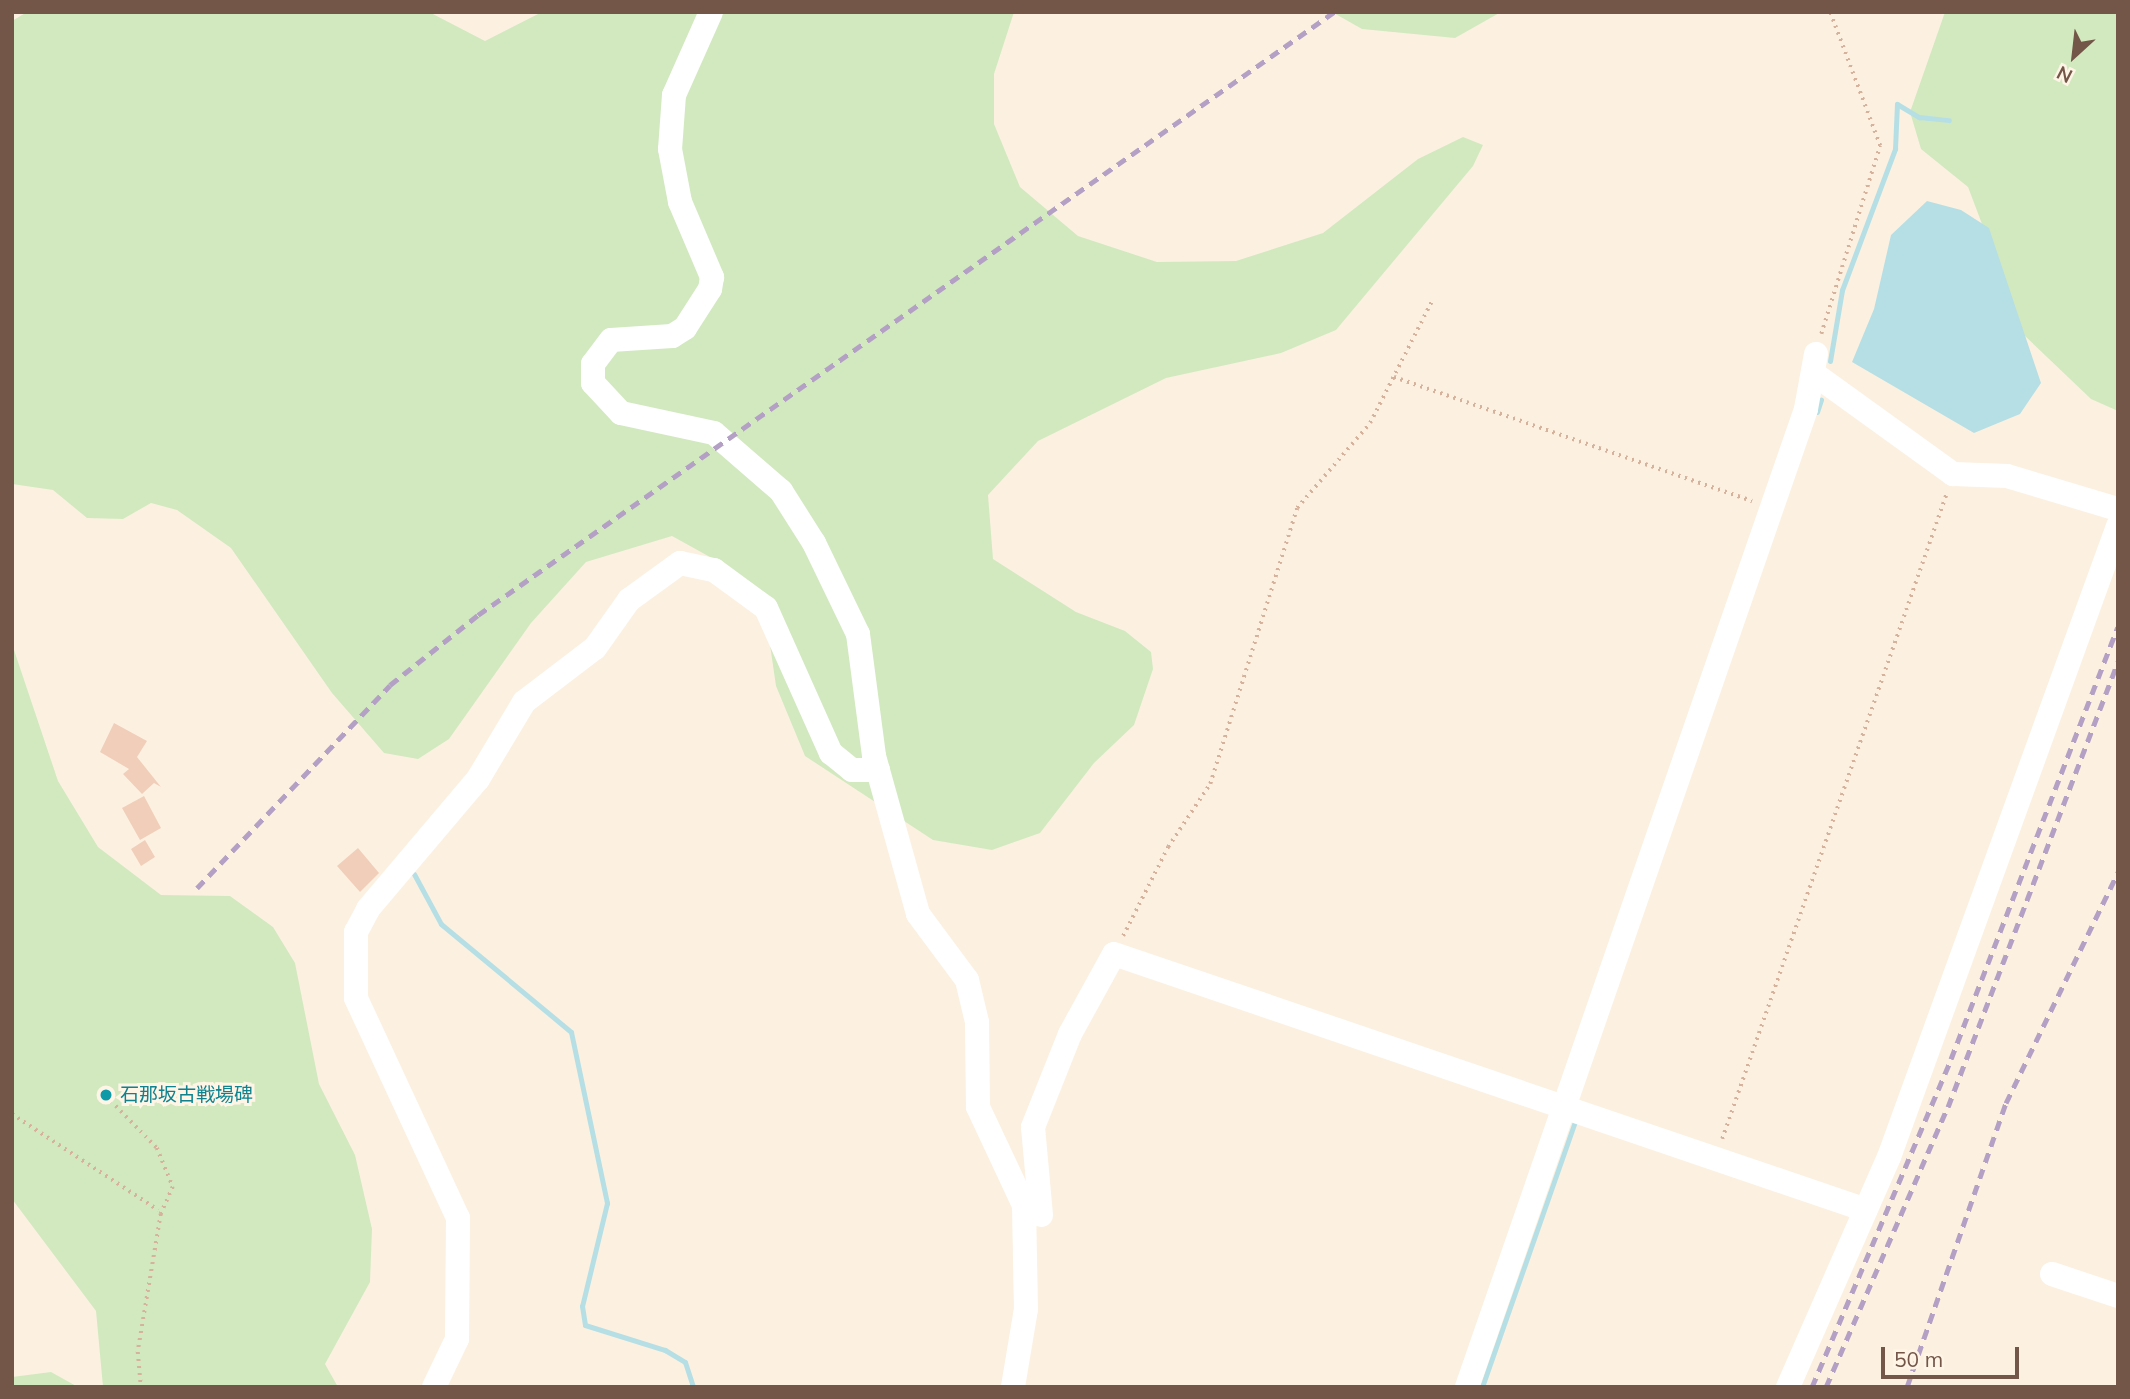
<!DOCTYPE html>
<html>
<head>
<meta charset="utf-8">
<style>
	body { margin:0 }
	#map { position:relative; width:2130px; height:1399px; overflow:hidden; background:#fcf1e1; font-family:Mulish,"Noto Sans JP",sans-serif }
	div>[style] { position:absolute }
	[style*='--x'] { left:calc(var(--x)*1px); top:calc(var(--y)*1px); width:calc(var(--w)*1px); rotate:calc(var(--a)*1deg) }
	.green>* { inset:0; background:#d2e9c0 }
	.water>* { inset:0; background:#b6dfe5 }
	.stream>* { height:5px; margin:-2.5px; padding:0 2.5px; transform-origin:2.5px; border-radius:2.5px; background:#b6dfe5 }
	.building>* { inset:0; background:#f1ceb9 }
	.path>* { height:3.5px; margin-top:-1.75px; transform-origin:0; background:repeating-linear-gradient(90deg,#d6b19c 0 2px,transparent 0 7px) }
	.minor>* { height:24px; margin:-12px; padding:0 12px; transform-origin:12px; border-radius:12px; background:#fff }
	.rail>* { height:5px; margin-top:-2.5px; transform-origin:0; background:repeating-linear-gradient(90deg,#b3a0c4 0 10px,transparent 0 17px) }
	.dots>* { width:19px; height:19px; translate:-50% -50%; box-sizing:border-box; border:4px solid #fff5e7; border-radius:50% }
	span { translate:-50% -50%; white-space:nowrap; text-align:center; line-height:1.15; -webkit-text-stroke:6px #fff5e7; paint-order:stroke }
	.culture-label { font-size:19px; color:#0d838f }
	.left { translate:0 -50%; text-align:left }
	.frame { position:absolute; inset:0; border:14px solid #735648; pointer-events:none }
	.north { position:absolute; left:2039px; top:21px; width:70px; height:70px; -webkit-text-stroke:5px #fff5e7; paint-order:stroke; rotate:207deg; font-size:19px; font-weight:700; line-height:28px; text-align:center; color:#735648 }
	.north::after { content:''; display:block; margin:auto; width:24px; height:32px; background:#735648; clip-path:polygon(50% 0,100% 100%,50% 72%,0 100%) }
	.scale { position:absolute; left:1881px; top:1347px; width:138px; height:32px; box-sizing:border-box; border:4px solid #735648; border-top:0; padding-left:9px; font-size:21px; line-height:24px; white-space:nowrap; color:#735648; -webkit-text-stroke:5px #fff5e7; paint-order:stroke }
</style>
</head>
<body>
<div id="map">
	<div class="green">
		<i style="clip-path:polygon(27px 12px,429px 12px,485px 41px,542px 12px,1014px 12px,994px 74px,994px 124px,1020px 187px,1078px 236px,1157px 262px,1236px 261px,1323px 233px,1418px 159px,1463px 137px,1483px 145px,1473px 166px,1336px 330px,1281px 353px,1166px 378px,1038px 441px,988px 495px,993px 559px,1076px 612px,1125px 631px,1151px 652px,1153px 669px,1134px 725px,1094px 763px,1040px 833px,992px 850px,933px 840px,805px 756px,776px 686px,764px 604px,719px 562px,672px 536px,586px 562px,531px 623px,449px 739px,418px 759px,384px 753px,332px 693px,231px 548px,177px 510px,151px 503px,123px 519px,87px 518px,53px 490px,12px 484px,12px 21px)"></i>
		<i style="clip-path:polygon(1332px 12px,1501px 12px,1455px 38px,1362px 29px)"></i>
		<i style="clip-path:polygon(1945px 12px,2118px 12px,2118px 411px,2091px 399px,2024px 335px,1968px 187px,1921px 149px,1910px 112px)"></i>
		<i style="clip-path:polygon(12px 644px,58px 781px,98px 847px,161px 895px,230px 896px,273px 927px,295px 963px,319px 1084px,355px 1155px,372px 1229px,370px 1282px,325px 1364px,338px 1387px,103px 1387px,96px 1311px,12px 1199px)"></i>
		<i style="clip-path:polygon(51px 1372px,78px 1387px,12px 1387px,12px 1377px)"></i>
	</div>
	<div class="water">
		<i style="clip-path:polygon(1927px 201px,1961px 210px,1989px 228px,2041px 383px,2020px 414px,1974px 433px,1852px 362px,1874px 309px,1891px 235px)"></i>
	</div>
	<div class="stream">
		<i style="--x:1830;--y:361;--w:72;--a:-80.4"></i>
		<i style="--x:1842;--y:290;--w:151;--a:-69.4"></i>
		<i style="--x:1895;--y:149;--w:45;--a:-87.5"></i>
		<i style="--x:1897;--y:104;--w:26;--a:31"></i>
		<i style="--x:1919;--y:117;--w:30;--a:6"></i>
		<i style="--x:1817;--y:412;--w:13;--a:-72"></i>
		<i style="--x:414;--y:874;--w:57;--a:61.6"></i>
		<i style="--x:441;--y:924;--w:169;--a:39.7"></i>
		<i style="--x:571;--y:1032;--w:175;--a:78.1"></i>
		<i style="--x:607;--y:1203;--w:106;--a:103.6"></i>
		<i style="--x:582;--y:1306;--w:19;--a:81"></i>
		<i style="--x:585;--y:1325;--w:84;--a:17.4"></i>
		<i style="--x:665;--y:1350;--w:23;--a:31"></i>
		<i style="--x:685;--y:1362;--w:26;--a:72"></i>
		<i style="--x:1482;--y:1387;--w:281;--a:-70.7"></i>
	</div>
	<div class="building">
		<i style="clip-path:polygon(114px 723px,147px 741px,137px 757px,161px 787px,154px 783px,142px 794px,123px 774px,129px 769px,100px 752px)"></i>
		<i style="clip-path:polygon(144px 796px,161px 828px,140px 840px,122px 808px)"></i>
		<i style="clip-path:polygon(145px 840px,155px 857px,141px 866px,131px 849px)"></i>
		<i style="clip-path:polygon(358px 848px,379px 873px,360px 892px,337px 866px)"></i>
	</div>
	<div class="path">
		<i style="--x:1821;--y:334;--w:197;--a:-72.6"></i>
		<i style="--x:1880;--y:146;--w:143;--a:-110.5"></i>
		<i style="--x:1394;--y:377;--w:379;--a:19.1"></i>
		<i style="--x:1123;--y:936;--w:100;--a:-63.2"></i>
		<i style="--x:1168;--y:847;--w:76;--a:-56.3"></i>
		<i style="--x:1210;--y:784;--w:289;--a:-72.5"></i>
		<i style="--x:1297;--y:508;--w:112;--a:-49.3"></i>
		<i style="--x:1370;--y:423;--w:139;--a:-63.1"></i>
		<i style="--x:111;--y:1101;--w:66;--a:45.6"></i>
		<i style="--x:157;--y:1148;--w:42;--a:67.7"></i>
		<i style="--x:173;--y:1187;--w:30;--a:114"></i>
		<i style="--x:161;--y:1214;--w:140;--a:99.5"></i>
		<i style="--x:138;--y:1352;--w:35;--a:85"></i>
		<i style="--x:12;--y:1114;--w:175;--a:33.3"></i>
		<i style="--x:1722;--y:1139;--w:685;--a:-70.82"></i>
	</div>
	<div class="minor">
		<i style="--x:711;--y:12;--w:91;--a:114"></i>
		<i style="--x:674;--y:95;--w:54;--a:94.2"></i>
		<i style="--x:670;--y:149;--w:54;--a:79.3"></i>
		<i style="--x:680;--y:202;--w:82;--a:66.9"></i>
		<i style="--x:712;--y:277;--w:12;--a:99"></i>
		<i style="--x:710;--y:289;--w:46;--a:122.7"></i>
		<i style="--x:685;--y:328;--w:15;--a:148"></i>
		<i style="--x:672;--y:336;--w:61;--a:176.2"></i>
		<i style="--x:611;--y:340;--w:30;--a:127"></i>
		<i style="--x:593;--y:364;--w:19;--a:90"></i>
		<i style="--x:593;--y:383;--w:41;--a:47"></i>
		<i style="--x:621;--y:413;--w:95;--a:12.1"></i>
		<i style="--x:714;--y:433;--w:89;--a:40.9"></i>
		<i style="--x:781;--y:491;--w:62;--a:57.6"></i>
		<i style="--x:814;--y:543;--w:101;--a:64.2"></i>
		<i style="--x:858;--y:634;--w:123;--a:82.5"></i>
		<i style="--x:874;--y:756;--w:164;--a:74.4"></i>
		<i style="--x:918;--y:914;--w:82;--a:53.4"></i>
		<i style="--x:967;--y:980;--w:43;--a:76.6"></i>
		<i style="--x:977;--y:1022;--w:85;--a:89.3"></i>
		<i style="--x:978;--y:1107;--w:108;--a:64.9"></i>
		<i style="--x:1024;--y:1205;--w:104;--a:88.9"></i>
		<i style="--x:1026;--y:1309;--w:79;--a:99.5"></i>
		<i style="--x:1813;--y:373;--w:173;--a:35.8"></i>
		<i style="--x:1953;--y:474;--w:54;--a:2.1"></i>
		<i style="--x:2007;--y:476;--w:116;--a:16.6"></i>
		<i style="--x:1041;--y:1215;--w:88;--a:-95.2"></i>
		<i style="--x:1033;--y:1127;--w:100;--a:-68.3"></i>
		<i style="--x:1070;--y:1034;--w:91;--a:-61.2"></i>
		<i style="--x:1114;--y:954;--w:794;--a:18.8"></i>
		<i style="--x:2052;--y:1274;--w:70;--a:18.4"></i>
		<i style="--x:434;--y:1387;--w:53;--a:-64.4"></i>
		<i style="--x:457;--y:1339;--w:121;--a:-89.5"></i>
		<i style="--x:458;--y:1218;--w:242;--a:-114.9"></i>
		<i style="--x:356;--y:998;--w:66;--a:-90"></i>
		<i style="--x:356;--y:932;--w:26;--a:-62"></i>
		<i style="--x:368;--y:909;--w:170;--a:-49.8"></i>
		<i style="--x:478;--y:779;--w:90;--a:-59.1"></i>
		<i style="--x:524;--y:702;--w:89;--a:-37.3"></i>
		<i style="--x:595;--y:648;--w:59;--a:-54.7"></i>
		<i style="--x:629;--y:600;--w:63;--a:-36"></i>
		<i style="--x:680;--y:563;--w:35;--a:12"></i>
		<i style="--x:714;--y:570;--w:64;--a:36.2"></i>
		<i style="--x:766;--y:608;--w:159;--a:65.9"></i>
		<i style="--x:831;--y:753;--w:27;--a:39"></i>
		<i style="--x:852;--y:770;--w:26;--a:0"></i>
		<i style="--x:1467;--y:1387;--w:1035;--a:-70.88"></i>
		<i style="--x:1806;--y:409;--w:56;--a:-79.7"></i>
		<i style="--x:1788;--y:1387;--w:251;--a:-66.3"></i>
		<i style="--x:1889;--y:1157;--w:671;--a:-70.05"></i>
	</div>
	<div class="rail">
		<i style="--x:197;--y:888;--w:280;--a:-46.4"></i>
		<i style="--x:390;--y:685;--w:112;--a:-38.5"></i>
		<i style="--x:478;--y:615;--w:1047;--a:-35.16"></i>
		<i style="--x:1812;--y:1387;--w:356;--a:-67"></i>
		<i style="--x:1951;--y:1059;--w:463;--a:-68.9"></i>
		<i style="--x:1826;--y:1387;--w:305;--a:-66.5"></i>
		<i style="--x:1948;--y:1107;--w:477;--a:-69.1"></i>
		<i style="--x:1907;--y:1387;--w:301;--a:-70.8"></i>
		<i style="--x:2006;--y:1103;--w:257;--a:-64.1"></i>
	</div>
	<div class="dots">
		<i style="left:106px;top:1095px;background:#0f9aa8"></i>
	</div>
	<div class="culture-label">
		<span class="left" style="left:120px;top:1095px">石那坂古戦場碑</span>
	</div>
	<div class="frame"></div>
	<div class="north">N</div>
	<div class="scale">50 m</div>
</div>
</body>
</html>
